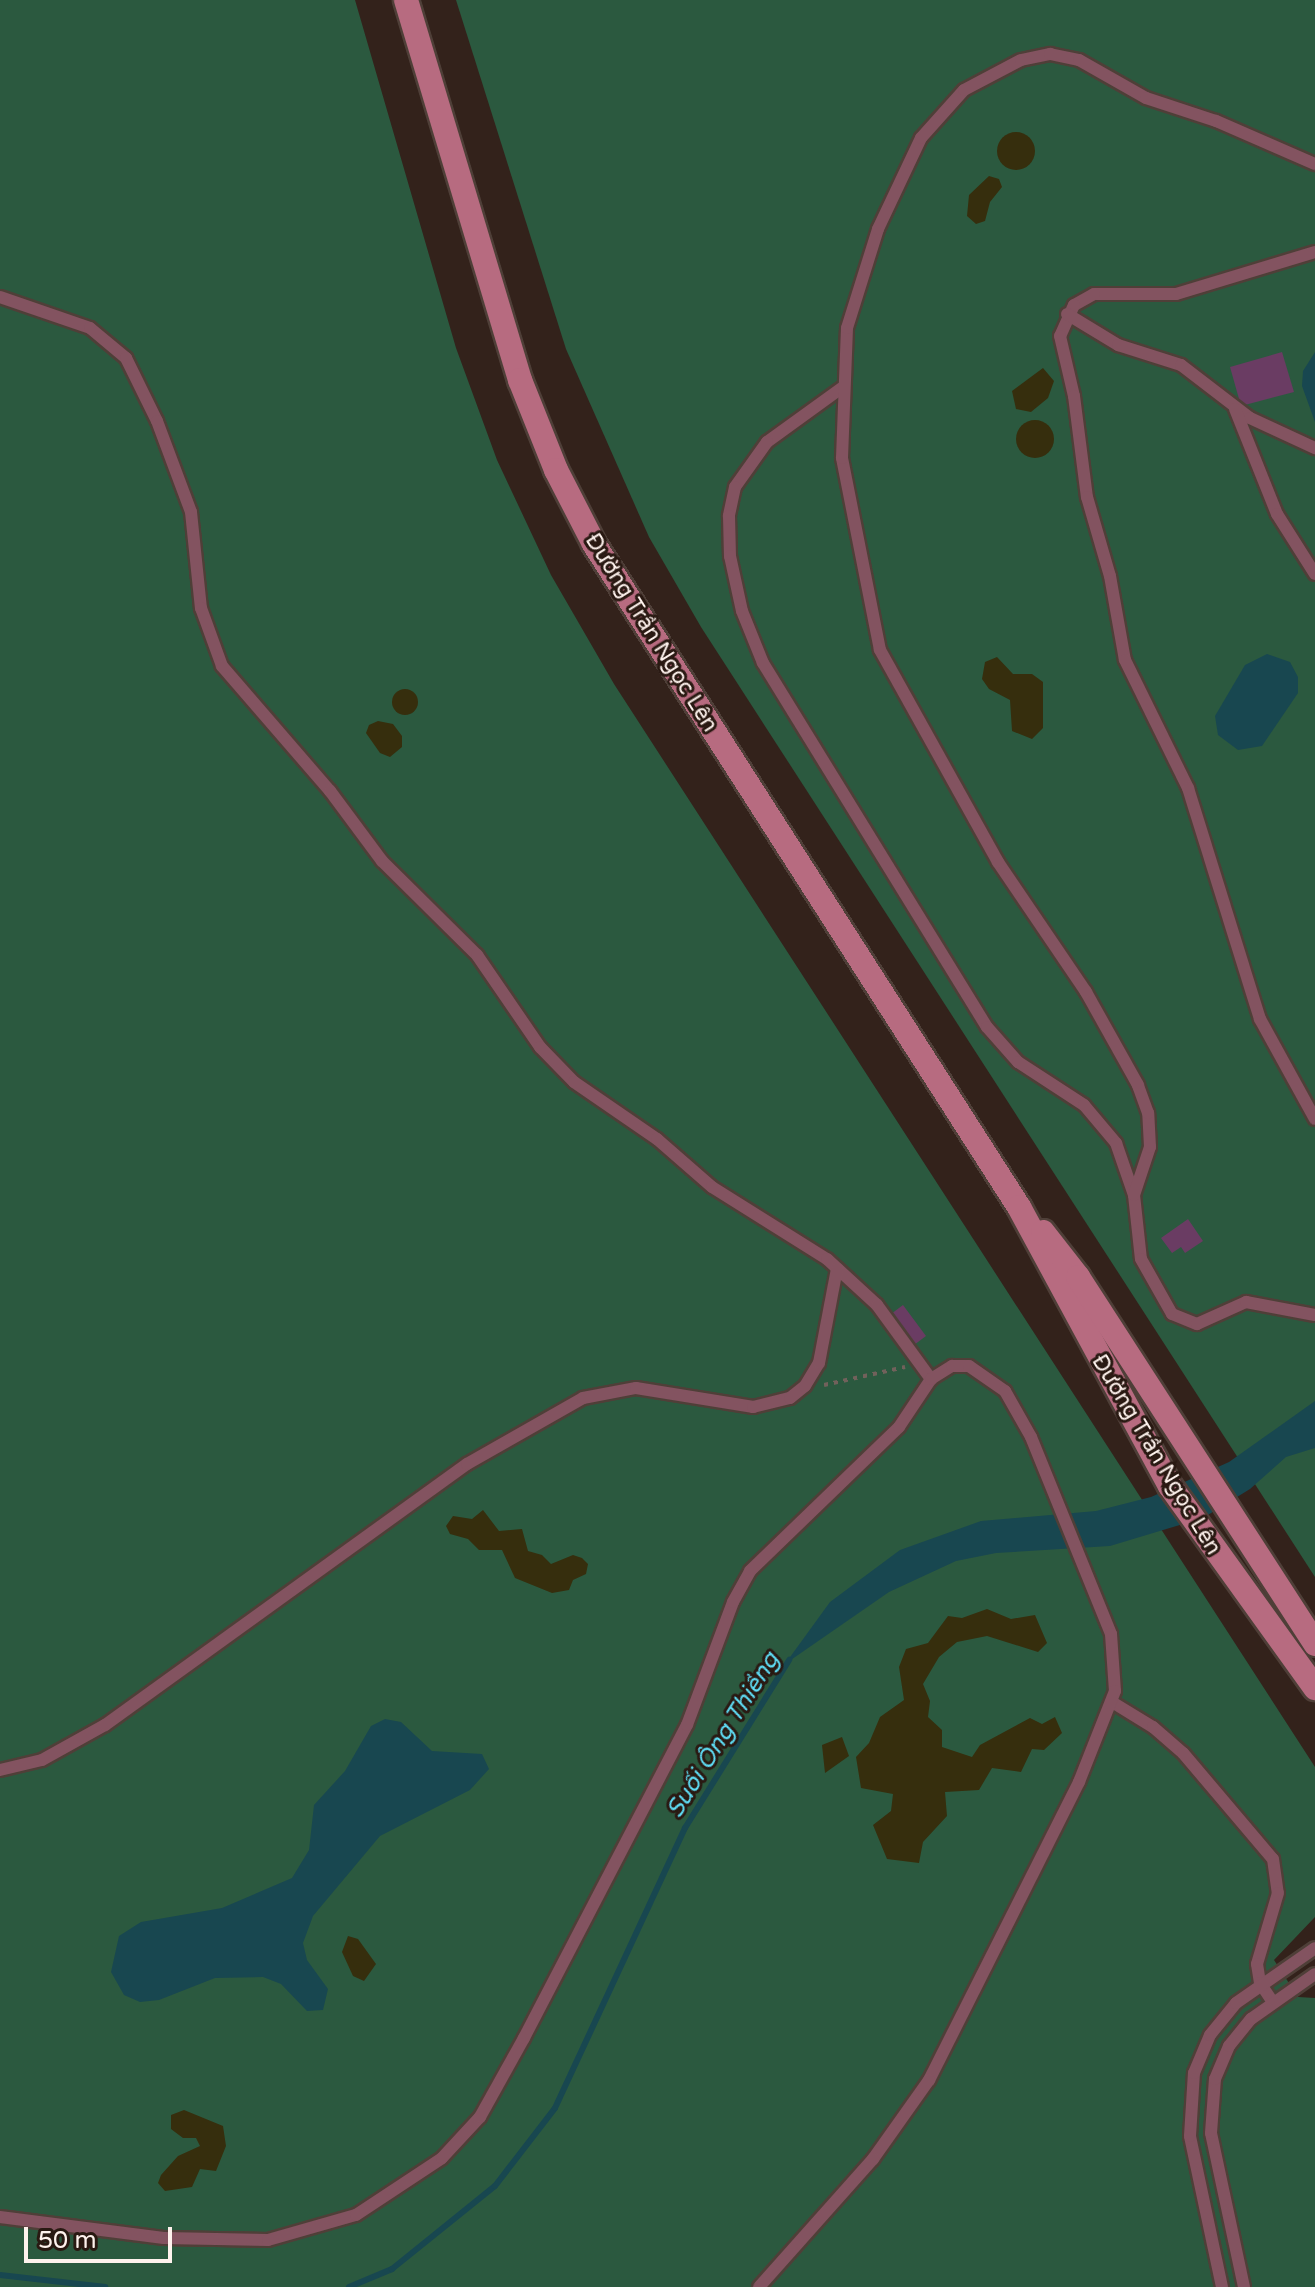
<!DOCTYPE html>
<html>
<head>
<meta charset="utf-8">
<style>
	body { margin:0 }
	#map { position:relative; width:1315px; height:2287px; overflow:hidden; background:#33221b; font-family:"Varela Round",sans-serif }
	div>[style] { position:absolute }
	[style*='--x'] { left:calc(var(--x)*1px); top:calc(var(--y)*1px); width:calc(var(--w)*1px); rotate:calc(var(--a)*1deg) }
	.green>* { inset:0; background:#2b593f }
	.sand>* { inset:0; background:#362e0d }
	.round { border-radius:50% }
	.water>* { inset:0; background:#184750 }
	.stream>* { height:6px; margin:-3px; padding:0 3px; transform-origin:3px; border-radius:3px; background:#184750 }
	.building>* { inset:0; background:#6a3c63 }
	.path>* { height:4px; margin-top:-2px; transform-origin:0; background:repeating-linear-gradient(90deg,#71615b 0 4px,transparent 0 10px) }
	.roads { filter:drop-shadow(2px 0 #4f3f38) drop-shadow(-2px 0 #4f3f38) drop-shadow(0 2px #4f3f38) drop-shadow(0 -2px #4f3f38) }
	.lane>* { height:12px; margin:-6px; padding:0 6px; transform-origin:6px; border-radius:6px; background:#835360 }
	.secondary>* { height:24px; margin:-12px; padding:0 12px; transform-origin:12px; border-radius:12px; background:#b76b80 }
	span { translate:-50% -50%; white-space:nowrap; text-align:center; line-height:1.15; -webkit-text-stroke:6px #291912; paint-order:stroke }
	.street-label { font-size:22px; color:#fef2ed }
	.water-label { font-size:24px; color:#5fdef6; font-style:italic }
	.scale { position:absolute; left:24px; top:2227px; width:148px; height:36px; box-sizing:border-box; border:4px solid #fef2ed; border-top:0; padding-left:10px; font-size:24px; line-height:28px; white-space:nowrap; color:#fef2ed; -webkit-text-stroke:6px #291912; paint-order:stroke }
</style>
</head>
<body>
<div id="map">
	<div class="green">
		<i style="clip-path:polygon(0 0,355px 0,456px 348px,497px 460px,551px 575px,614px 684px,1315px 1767px,1315px 1917px,1274px 1960px,1298px 1997px,1315px 1998px,1315px 2287px,0 2287px)"></i>
		<i style="clip-path:polygon(456px 0,1315px 0,1315px 1577px,701px 627px,649px 537px,566px 349px)"></i>
	</div>
	<div class="sand">
		<i class="round" style="left:997px;top:132px;width:38px;height:38px"></i>
		<i style="clip-path:polygon(989px 176px,999px 179px,1002px 187px,990px 202px,985px 221px,976px 224px,967px 216px,969px 195px)"></i>
		<i style="clip-path:polygon(1043px 368px,1054px 381px,1048px 398px,1031px 412px,1016px 409px,1012px 391px)"></i>
		<i class="round" style="left:1016px;top:420px;width:38px;height:38px"></i>
		<i style="clip-path:polygon(997px 657px,1013px 674px,1032px 674px,1043px 682px,1043px 728px,1032px 739px,1012px 731px,1010px 700px,989px 689px,982px 679px,985px 662px)"></i>
		<i class="round" style="left:392px;top:689px;width:26px;height:26px"></i>
		<i style="clip-path:polygon(378px 721px,393px 724px,402px 736px,402px 747px,390px 757px,380px 753px,366px 733px,369px 725px)"></i>
		<i style="clip-path:polygon(483px 1510px,499px 1531px,522px 1529px,528px 1551px,542px 1555px,551px 1564px,573px 1555px,582px 1558px,588px 1564px,586px 1574px,573px 1580px,569px 1590px,552px 1593px,515px 1578px,502px 1550px,479px 1550px,468px 1539px,450px 1534px,446px 1526px,453px 1516px,472px 1519px)"></i>
		<i style="clip-path:polygon(987px 1609px,1011px 1619px,1035px 1615px,1047px 1643px,1038px 1652px,987px 1636px,957px 1642px,939px 1657px,923px 1684px,930px 1701px,928px 1717px,942px 1730px,942px 1747px,972px 1757px,980px 1745px,1030px 1718px,1042px 1724px,1055px 1717px,1062px 1733px,1044px 1750px,1032px 1749px,1021px 1772px,992px 1768px,979px 1790px,945px 1792px,947px 1816px,923px 1842px,919px 1863px,887px 1859px,873px 1825px,891px 1811px,893px 1794px,861px 1788px,856px 1757px,869px 1743px,880px 1717px,904px 1700px,899px 1667px,906px 1649px,928px 1643px,948px 1616px,962px 1618px)"></i>
		<i style="clip-path:polygon(842px 1737px,849px 1756px,825px 1773px,822px 1745px)"></i>
		<i style="clip-path:polygon(348px 1936px,358px 1939px,376px 1964px,364px 1981px,353px 1976px,342px 1952px)"></i>
		<i style="clip-path:polygon(184px 2110px,223px 2126px,226px 2146px,216px 2171px,200px 2169px,192px 2187px,165px 2191px,158px 2183px,161px 2175px,178px 2156px,200px 2146px,196px 2138px,183px 2138px,171px 2129px,171px 2115px)"></i>
	</div>
	<div class="water">
		<i style="clip-path:polygon(1315px 352px,1315px 422px,1302px 386px,1303px 371px)"></i>
		<i style="clip-path:polygon(1267px 654px,1290px 662px,1298px 677px,1298px 693px,1262px 746px,1238px 750px,1218px 735px,1215px 716px,1245px 665px)"></i>
		<i style="clip-path:polygon(1315px 1401px,1315px 1448px,1286px 1457px,1250px 1489px,1203px 1518px,1110px 1546px,996px 1553px,956px 1561px,889px 1592px,785px 1664px,830px 1602px,900px 1550px,981px 1521px,1096px 1511px,1151px 1497px,1229px 1462px)"></i>
		<i style="clip-path:polygon(385px 1719px,401px 1722px,432px 1751px,482px 1754px,489px 1769px,470px 1790px,380px 1836px,313px 1916px,303px 1943px,307px 1960px,328px 1989px,323px 2010px,307px 2011px,281px 1984px,263px 1977px,215px 1978px,159px 2000px,140px 2002px,124px 1995px,111px 1972px,119px 1936px,141px 1922px,222px 1908px,292px 1878px,309px 1850px,314px 1805px,345px 1771px,371px 1726px)"></i>
	</div>
	<div class="stream">
		<i style="--x:0;--y:2275;--w:106;--a:6.5"></i>
		<i style="--x:349;--y:2287;--w:47;--a:-22.7"></i>
		<i style="--x:392;--y:2269;--w:132;--a:-38.9"></i>
		<i style="--x:495;--y:2186;--w:98;--a:-52.4"></i>
		<i style="--x:555;--y:2108;--w:309;--a:-65.1"></i>
		<i style="--x:685;--y:1828;--w:198;--a:-58.2"></i>
	</div>
	<div class="building">
		<i style="clip-path:polygon(1282px 352px,1294px 392px,1241px 406px,1230px 367px)"></i>
		<i style="clip-path:polygon(1188px 1219px,1203px 1241px,1185px 1253px,1181px 1247px,1172px 1253px,1161px 1238px)"></i>
		<i style="clip-path:polygon(903px 1305px,926px 1336px,914px 1345px,891px 1314px)"></i>
	</div>
	<div class="path">
		<i style="--x:824;--y:1385;--w:83;--a:-12.5"></i>
	</div>
	<div class="roads">
		<div class="lane">
			<i style="--x:1315;--y:252;--w:145;--a:163.2"></i>
			<i style="--x:1176;--y:294;--w:82;--a:180"></i>
			<i style="--x:1094;--y:294;--w:23;--a:151"></i>
			<i style="--x:1074;--y:305;--w:34;--a:114"></i>
			<i style="--x:1060;--y:336;--w:62;--a:76.9"></i>
			<i style="--x:1074;--y:396;--w:102;--a:82.7"></i>
			<i style="--x:1087;--y:497;--w:82;--a:73.8"></i>
			<i style="--x:1110;--y:576;--w:85;--a:79.9"></i>
			<i style="--x:1125;--y:660;--w:143;--a:63.8"></i>
			<i style="--x:1188;--y:788;--w:242;--a:72.7"></i>
			<i style="--x:1260;--y:1019;--w:114;--a:61.2"></i>
			<i style="--x:0;--y:297;--w:95;--a:19"></i>
			<i style="--x:90;--y:328;--w:47;--a:39.8"></i>
			<i style="--x:126;--y:358;--w:70;--a:63.8"></i>
			<i style="--x:157;--y:421;--w:97;--a:69.5"></i>
			<i style="--x:191;--y:512;--w:97;--a:84.1"></i>
			<i style="--x:201;--y:608;--w:62;--a:70.1"></i>
			<i style="--x:222;--y:666;--w:165;--a:49.2"></i>
			<i style="--x:330;--y:791;--w:87;--a:53.4"></i>
			<i style="--x:382;--y:861;--w:134;--a:44.7"></i>
			<i style="--x:477;--y:955;--w:112;--a:55.6"></i>
			<i style="--x:540;--y:1047;--w:49;--a:45.8"></i>
			<i style="--x:574;--y:1082;--w:101;--a:34.5"></i>
			<i style="--x:657;--y:1139;--w:73;--a:41.1"></i>
			<i style="--x:712;--y:1187;--w:136;--a:32.1"></i>
			<i style="--x:827;--y:1259;--w:68;--a:42.6"></i>
			<i style="--x:877;--y:1305;--w:92;--a:53.9"></i>
			<i style="--x:1067;--y:314;--w:60;--a:31.3"></i>
			<i style="--x:1118;--y:345;--w:66;--a:17.6"></i>
			<i style="--x:1181;--y:365;--w:87;--a:37.5"></i>
			<i style="--x:1250;--y:418;--w:72;--a:24.8"></i>
			<i style="--x:843;--y:387;--w:94;--a:144.1"></i>
			<i style="--x:767;--y:442;--w:55;--a:125.4"></i>
			<i style="--x:735;--y:487;--w:30;--a:102"></i>
			<i style="--x:729;--y:516;--w:40;--a:88.6"></i>
			<i style="--x:730;--y:556;--w:56;--a:77.7"></i>
			<i style="--x:742;--y:611;--w:56;--a:68"></i>
			<i style="--x:763;--y:663;--w:427;--a:58.4"></i>
			<i style="--x:987;--y:1027;--w:47;--a:48.5"></i>
			<i style="--x:1018;--y:1062;--w:79;--a:33.1"></i>
			<i style="--x:1084;--y:1105;--w:50;--a:49.9"></i>
			<i style="--x:1116;--y:1143;--w:55;--a:70.9"></i>
			<i style="--x:1134;--y:1195;--w:64;--a:83.8"></i>
			<i style="--x:1141;--y:1259;--w:63;--a:60.6"></i>
			<i style="--x:1172;--y:1314;--w:27;--a:22"></i>
			<i style="--x:1197;--y:1324;--w:54;--a:-24.2"></i>
			<i style="--x:1246;--y:1302;--w:70;--a:10.7"></i>
			<i style="--x:1235;--y:409;--w:113;--a:68.2"></i>
			<i style="--x:1277;--y:514;--w:71;--a:57.7"></i>
			<i style="--x:1134;--y:1195;--w:51;--a:-71.6"></i>
			<i style="--x:1150;--y:1147;--w:34;--a:-93"></i>
			<i style="--x:1148;--y:1113;--w:30;--a:-110"></i>
			<i style="--x:1138;--y:1085;--w:107;--a:-119.2"></i>
			<i style="--x:1086;--y:992;--w:157;--a:-124.1"></i>
			<i style="--x:998;--y:862;--w:243;--a:-119.1"></i>
			<i style="--x:880;--y:650;--w:196;--a:-101.2"></i>
			<i style="--x:842;--y:458;--w:130;--a:-87.8"></i>
			<i style="--x:847;--y:328;--w:104;--a:-72.6"></i>
			<i style="--x:878;--y:229;--w:101;--a:-64.7"></i>
			<i style="--x:921;--y:138;--w:64;--a:-48.1"></i>
			<i style="--x:964;--y:90;--w:64;--a:-27.8"></i>
			<i style="--x:1021;--y:60;--w:30;--a:-12"></i>
			<i style="--x:1050;--y:54;--w:30;--a:12"></i>
			<i style="--x:1079;--y:60;--w:77;--a:29.6"></i>
			<i style="--x:1146;--y:98;--w:74;--a:18.2"></i>
			<i style="--x:1216;--y:121;--w:108;--a:23.5"></i>
			<i style="--x:1112;--y:1702;--w:48;--a:31.4"></i>
			<i style="--x:1153;--y:1727;--w:40;--a:41"></i>
			<i style="--x:1183;--y:1753;--w:139;--a:49.7"></i>
			<i style="--x:1273;--y:1859;--w:34;--a:82"></i>
			<i style="--x:1278;--y:1893;--w:74;--a:106.5"></i>
			<i style="--x:1257;--y:1964;--w:19;--a:81"></i>
			<i style="--x:1260;--y:1983;--w:23;--a:56"></i>
			<i style="--x:0;--y:1770;--w:43;--a:-13.4"></i>
			<i style="--x:42;--y:1760;--w:72;--a:-29.1"></i>
			<i style="--x:105;--y:1725;--w:446;--a:-35.8"></i>
			<i style="--x:467;--y:1464;--w:133;--a:-29.6"></i>
			<i style="--x:583;--y:1398;--w:54;--a:-10.7"></i>
			<i style="--x:636;--y:1388;--w:119;--a:9.2"></i>
			<i style="--x:753;--y:1407;--w:38;--a:-14"></i>
			<i style="--x:790;--y:1398;--w:19;--a:-39"></i>
			<i style="--x:805;--y:1386;--w:27;--a:-59"></i>
			<i style="--x:819;--y:1363;--w:96;--a:-79.2"></i>
			<i style="--x:0;--y:2217;--w:165;--a:7.3"></i>
			<i style="--x:164;--y:2238;--w:104;--a:1.1"></i>
			<i style="--x:268;--y:2240;--w:91;--a:-15.9"></i>
			<i style="--x:356;--y:2215;--w:103;--a:-33.5"></i>
			<i style="--x:442;--y:2158;--w:56;--a:-47.2"></i>
			<i style="--x:480;--y:2117;--w:90;--a:-60.9"></i>
			<i style="--x:524;--y:2038;--w:353;--a:-62.5"></i>
			<i style="--x:687;--y:1725;--w:131;--a:-69.5"></i>
			<i style="--x:733;--y:1602;--w:35;--a:-61"></i>
			<i style="--x:750;--y:1571;--w:207;--a:-44"></i>
			<i style="--x:899;--y:1427;--w:58;--a:-56.3"></i>
			<i style="--x:931;--y:1379;--w:25;--a:-32"></i>
			<i style="--x:952;--y:1366;--w:17;--a:0"></i>
			<i style="--x:969;--y:1366;--w:44;--a:34.8"></i>
			<i style="--x:1005;--y:1391;--w:53;--a:60.5"></i>
			<i style="--x:1031;--y:1437;--w:213;--a:67.9"></i>
			<i style="--x:1111;--y:1634;--w:57;--a:86"></i>
			<i style="--x:1115;--y:1691;--w:98;--a:111.6"></i>
			<i style="--x:1079;--y:1782;--w:334;--a:116.7"></i>
			<i style="--x:929;--y:2080;--w:97;--a:125.3"></i>
			<i style="--x:873;--y:2159;--w:171;--a:131.7"></i>
			<i style="--x:1222;--y:2287;--w:154;--a:-102"></i>
			<i style="--x:1190;--y:2136;--w:63;--a:-86.4"></i>
			<i style="--x:1194;--y:2073;--w:41;--a:-67.2"></i>
			<i style="--x:1210;--y:2035;--w:41;--a:-50.9"></i>
			<i style="--x:1236;--y:2003;--w:96;--a:-34.8"></i>
			<i style="--x:1244;--y:2287;--w:157;--a:-102.1"></i>
			<i style="--x:1211;--y:2133;--w:54;--a:-85.8"></i>
			<i style="--x:1215;--y:2079;--w:36;--a:-67"></i>
			<i style="--x:1229;--y:2046;--w:35;--a:-51"></i>
			<i style="--x:1251;--y:2019;--w:78;--a:-35.1"></i>
		</div>
		<div class="secondary">
			<i style="--x:406;--y:0;--w:397;--a:73.3"></i>
			<i style="--x:520;--y:380;--w:97;--a:68.2"></i>
			<i style="--x:556;--y:470;--w:83;--a:62.8"></i>
			<i style="--x:594;--y:544;--w:788;--a:57.34"></i>
			<i style="--x:1019;--y:1207;--w:317;--a:61.6"></i>
			<i style="--x:1170;--y:1486;--w:249;--a:54.3"></i>
			<i style="--x:1043;--y:1232;--w:57;--a:52.1"></i>
			<i style="--x:1078;--y:1277;--w:437;--a:57.1"></i>
		</div>
	</div>
	<div class="street-label">
		<span style="left:651px;top:633px;rotate:58deg">Đường Trần Ngọc Lên</span>
		<span style="left:1156px;top:1455px;rotate:59deg">Đường Trần Ngọc Lên</span>
	</div>
	<div class="water-label">
		<span style="left:723px;top:1735px;rotate:-58deg">Suối Ông Thiềng</span>
	</div>
	<div class="scale">50 m</div>
</div>
</body>
</html>
